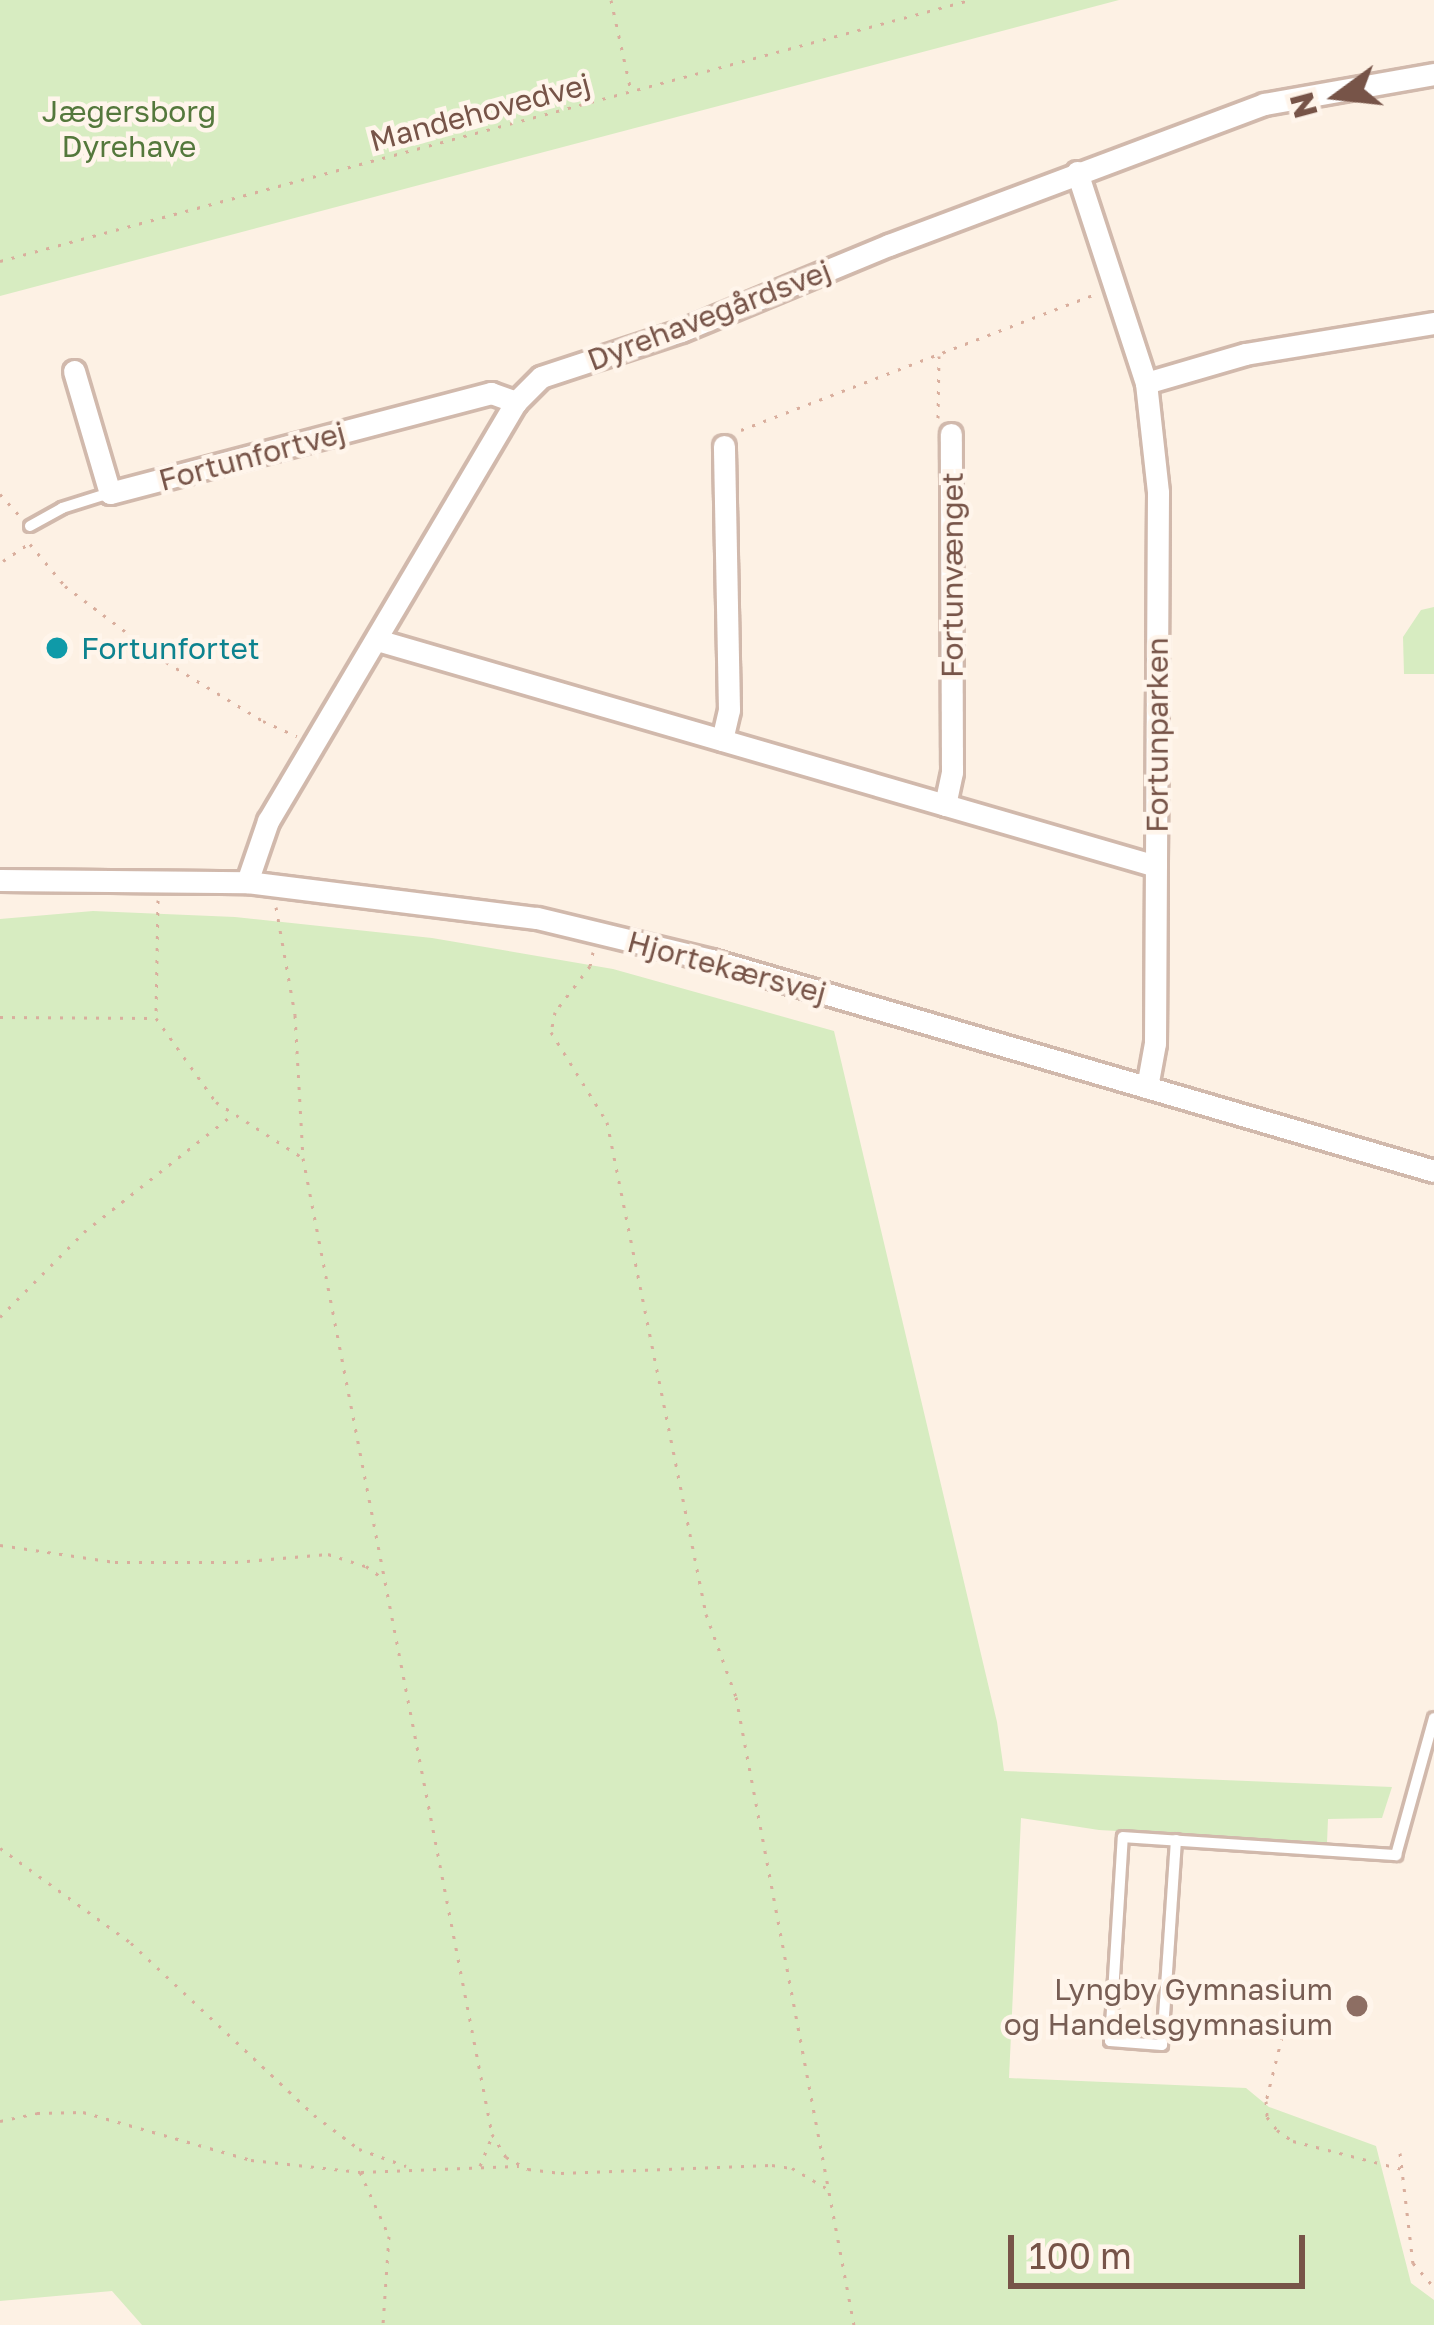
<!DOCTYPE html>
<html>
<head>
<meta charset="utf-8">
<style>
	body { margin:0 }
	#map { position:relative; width:1434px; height:2325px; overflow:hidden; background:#fdf1e4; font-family:"Golos Text",sans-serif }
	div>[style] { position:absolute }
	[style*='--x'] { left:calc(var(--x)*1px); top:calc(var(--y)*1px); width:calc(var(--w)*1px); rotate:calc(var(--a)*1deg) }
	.green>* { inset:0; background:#d7ecc1 }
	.path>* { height:3px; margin-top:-1.5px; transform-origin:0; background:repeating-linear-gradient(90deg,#d9ae9d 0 3px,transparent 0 12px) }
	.roads { filter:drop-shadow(3px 0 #d1b9ac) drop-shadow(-3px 0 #d1b9ac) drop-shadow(0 3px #d1b9ac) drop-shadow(0 -3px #d1b9ac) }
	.lane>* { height:10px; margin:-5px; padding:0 5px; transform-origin:5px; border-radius:5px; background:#fff }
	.street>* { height:21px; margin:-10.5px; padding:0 10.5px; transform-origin:10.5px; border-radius:10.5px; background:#fff }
	.dots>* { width:33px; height:33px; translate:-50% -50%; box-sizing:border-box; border:6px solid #fff5eb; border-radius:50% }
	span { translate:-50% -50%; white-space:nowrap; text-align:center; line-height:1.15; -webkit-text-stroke:9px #fff5eb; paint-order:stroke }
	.park-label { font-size:30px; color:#54783c }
	.street-label { font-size:30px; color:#775448 }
	.culture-label { font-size:30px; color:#0d838f }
	.left { translate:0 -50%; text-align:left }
	.education-label { font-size:30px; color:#785e54 }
	.right { translate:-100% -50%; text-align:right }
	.north { position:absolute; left:1278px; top:36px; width:120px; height:120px; -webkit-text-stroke:9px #fff5eb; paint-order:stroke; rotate:255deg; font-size:33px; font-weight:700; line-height:48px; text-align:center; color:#775448 }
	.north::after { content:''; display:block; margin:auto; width:42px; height:54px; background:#775448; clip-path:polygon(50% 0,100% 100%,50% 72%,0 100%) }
	.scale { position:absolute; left:1008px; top:2235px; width:297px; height:54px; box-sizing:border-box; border:6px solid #775448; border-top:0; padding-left:15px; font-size:36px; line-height:42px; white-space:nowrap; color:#775448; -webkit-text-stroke:9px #fff5eb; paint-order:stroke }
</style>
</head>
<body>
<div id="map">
	<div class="green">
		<i style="clip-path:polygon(0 0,1119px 0,0 296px)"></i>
		<i style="clip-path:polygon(1434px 607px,1434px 674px,1404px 674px,1403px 637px,1421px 610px)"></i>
		<i style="clip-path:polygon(93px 911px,235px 917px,432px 938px,613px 969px,834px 1031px,997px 1722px,1004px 1771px,1392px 1787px,1382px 1818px,1328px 1819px,1327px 1843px,1099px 1830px,1021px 1818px,1009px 2078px,1246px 2088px,1269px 2107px,1376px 2146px,1411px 2283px,1434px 2300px,1434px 2325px,142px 2325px,112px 2291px,0 2301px,0 919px)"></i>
	</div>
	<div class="path">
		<i style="--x:611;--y:0;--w:93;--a:77.6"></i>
		<i style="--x:0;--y:261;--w:1005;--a:-15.06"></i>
		<i style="--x:938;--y:418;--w:62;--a:-89.1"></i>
		<i style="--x:741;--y:430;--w:380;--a:-21"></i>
		<i style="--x:0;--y:494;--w:28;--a:48"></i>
		<i style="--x:30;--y:544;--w:55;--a:50.2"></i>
		<i style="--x:65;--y:586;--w:126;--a:37"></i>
		<i style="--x:166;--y:662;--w:114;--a:31.3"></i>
		<i style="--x:263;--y:721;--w:37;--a:24"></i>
		<i style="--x:3;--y:561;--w:30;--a:-34"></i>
		<i style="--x:158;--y:900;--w:118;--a:91"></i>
		<i style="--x:156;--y:1018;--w:103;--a:54.5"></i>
		<i style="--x:216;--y:1102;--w:103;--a:32.8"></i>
		<i style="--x:276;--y:907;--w:110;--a:80"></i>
		<i style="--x:295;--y:1015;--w:143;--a:86.8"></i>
		<i style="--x:303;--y:1158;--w:994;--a:79.04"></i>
		<i style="--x:492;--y:2134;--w:27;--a:59"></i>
		<i style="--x:506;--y:2157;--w:25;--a:29"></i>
		<i style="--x:528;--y:2169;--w:33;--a:7"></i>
		<i style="--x:561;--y:2173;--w:211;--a:-2.2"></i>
		<i style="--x:772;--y:2165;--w:20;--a:9"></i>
		<i style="--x:792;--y:2168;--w:42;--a:30.3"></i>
		<i style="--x:593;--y:952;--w:14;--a:102"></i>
		<i style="--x:590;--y:966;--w:58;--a:127.3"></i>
		<i style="--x:555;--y:1012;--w:20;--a:101"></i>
		<i style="--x:551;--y:1032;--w:106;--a:58.1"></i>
		<i style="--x:607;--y:1122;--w:502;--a:78.62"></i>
		<i style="--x:706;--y:1614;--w:88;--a:70.1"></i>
		<i style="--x:736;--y:1697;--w:639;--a:79.36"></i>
		<i style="--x:0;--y:1017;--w:154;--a:0.4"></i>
		<i style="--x:0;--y:1317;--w:120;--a:-45.3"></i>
		<i style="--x:84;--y:1232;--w:189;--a:-38.3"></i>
		<i style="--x:0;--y:1545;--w:116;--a:8.4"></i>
		<i style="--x:115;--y:1562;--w:120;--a:0"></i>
		<i style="--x:235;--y:1562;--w:93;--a:-4.9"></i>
		<i style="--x:328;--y:1554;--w:40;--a:18"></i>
		<i style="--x:366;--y:1566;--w:19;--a:36"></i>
		<i style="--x:0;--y:1848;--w:162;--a:35.9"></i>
		<i style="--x:131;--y:1943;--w:251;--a:43.2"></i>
		<i style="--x:314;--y:2115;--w:56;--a:37.1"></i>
		<i style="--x:359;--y:2149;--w:50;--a:19.9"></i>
		<i style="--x:1282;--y:2037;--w:66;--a:104"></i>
		<i style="--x:1266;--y:2101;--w:16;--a:86"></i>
		<i style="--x:1267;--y:2117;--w:16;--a:52"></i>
		<i style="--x:1277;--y:2130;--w:19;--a:35"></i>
		<i style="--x:1293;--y:2141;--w:113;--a:14.4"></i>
		<i style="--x:0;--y:2121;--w:38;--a:-12"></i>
		<i style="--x:37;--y:2113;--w:46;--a:-1.2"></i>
		<i style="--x:83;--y:2112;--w:175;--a:15.9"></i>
		<i style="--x:251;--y:2160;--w:110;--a:6.3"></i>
		<i style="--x:360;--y:2172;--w:70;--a:65.6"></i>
		<i style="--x:389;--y:2236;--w:89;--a:93.9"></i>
		<i style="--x:1400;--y:2153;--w:111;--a:83.3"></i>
		<i style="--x:1413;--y:2263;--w:32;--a:49"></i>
		<i style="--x:480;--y:2166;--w:32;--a:-68"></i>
		<i style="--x:361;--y:2172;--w:158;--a:-2.2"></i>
	</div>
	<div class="roads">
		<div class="lane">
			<i style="--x:30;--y:526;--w:37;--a:-29"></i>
			<i style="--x:62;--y:508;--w:50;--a:-17.4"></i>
			<i style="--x:1176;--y:1840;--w:205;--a:93.9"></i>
			<i style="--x:1162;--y:2045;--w:52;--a:-175.6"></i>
			<i style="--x:1110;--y:2041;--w:204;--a:-86.4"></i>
			<i style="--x:1123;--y:1837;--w:274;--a:3.8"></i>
			<i style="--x:1396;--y:1855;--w:142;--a:-74.5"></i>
		</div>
		<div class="street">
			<i style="--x:1077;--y:172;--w:222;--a:71.9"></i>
			<i style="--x:1146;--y:383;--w:110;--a:83.7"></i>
			<i style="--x:1158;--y:492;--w:551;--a:90.31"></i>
			<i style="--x:1155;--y:1043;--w:45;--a:100.3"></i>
			<i style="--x:74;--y:371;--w:127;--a:73.6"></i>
			<i style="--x:110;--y:493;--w:394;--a:-14.7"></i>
			<i style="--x:491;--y:393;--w:27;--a:20"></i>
			<i style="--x:1146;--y:383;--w:103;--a:-16.3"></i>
			<i style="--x:1245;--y:354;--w:192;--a:-9.3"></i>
			<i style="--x:377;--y:640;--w:811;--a:16.18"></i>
			<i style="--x:722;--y:740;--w:31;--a:-77"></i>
			<i style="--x:729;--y:710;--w:264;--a:-91.1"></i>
			<i style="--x:945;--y:805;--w:34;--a:-78"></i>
			<i style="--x:952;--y:772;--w:338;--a:-90.2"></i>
			<i style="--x:0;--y:880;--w:247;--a:0.5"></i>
			<i style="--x:247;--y:882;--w:292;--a:7.1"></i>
			<i style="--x:537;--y:918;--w:179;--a:13.6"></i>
			<i style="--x:711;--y:960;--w:753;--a:16.27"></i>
			<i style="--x:247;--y:882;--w:65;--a:-71"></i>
			<i style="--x:268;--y:821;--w:487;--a:-59.4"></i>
			<i style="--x:516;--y:402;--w:35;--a:-45"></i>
			<i style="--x:541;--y:377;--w:147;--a:-18.2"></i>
			<i style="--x:681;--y:331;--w:225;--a:-22.5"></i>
			<i style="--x:889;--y:245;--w:401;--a:-20.6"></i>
			<i style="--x:1264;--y:104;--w:173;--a:-10"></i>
		</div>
	</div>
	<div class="dots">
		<i style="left:57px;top:648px;background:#0f9aa8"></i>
		<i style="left:1357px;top:2006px;background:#8d6e63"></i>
	</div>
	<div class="park-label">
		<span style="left:129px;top:128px">Jægersborg<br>Dyrehave</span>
	</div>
	<div class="street-label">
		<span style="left:480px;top:112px;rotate:-15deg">Mandehovedvej</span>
		<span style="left:709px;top:315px;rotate:-21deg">Dyrehavegårdsvej</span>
		<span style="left:252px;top:456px;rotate:-15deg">Fortunfortvej</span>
		<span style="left:952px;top:575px;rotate:-90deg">Fortunvænget</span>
		<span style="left:1157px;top:735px;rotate:-90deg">Fortunparken</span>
		<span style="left:727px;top:967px;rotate:15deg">Hjortekærsvej</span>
	</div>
	<div class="culture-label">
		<span class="left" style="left:81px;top:648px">Fortunfortet</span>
	</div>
	<div class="education-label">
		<span class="right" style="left:1333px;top:2006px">Lyngby Gymnasium<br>og Handelsgymnasium</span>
	</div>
	<div class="north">N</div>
	<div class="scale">100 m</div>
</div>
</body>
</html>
